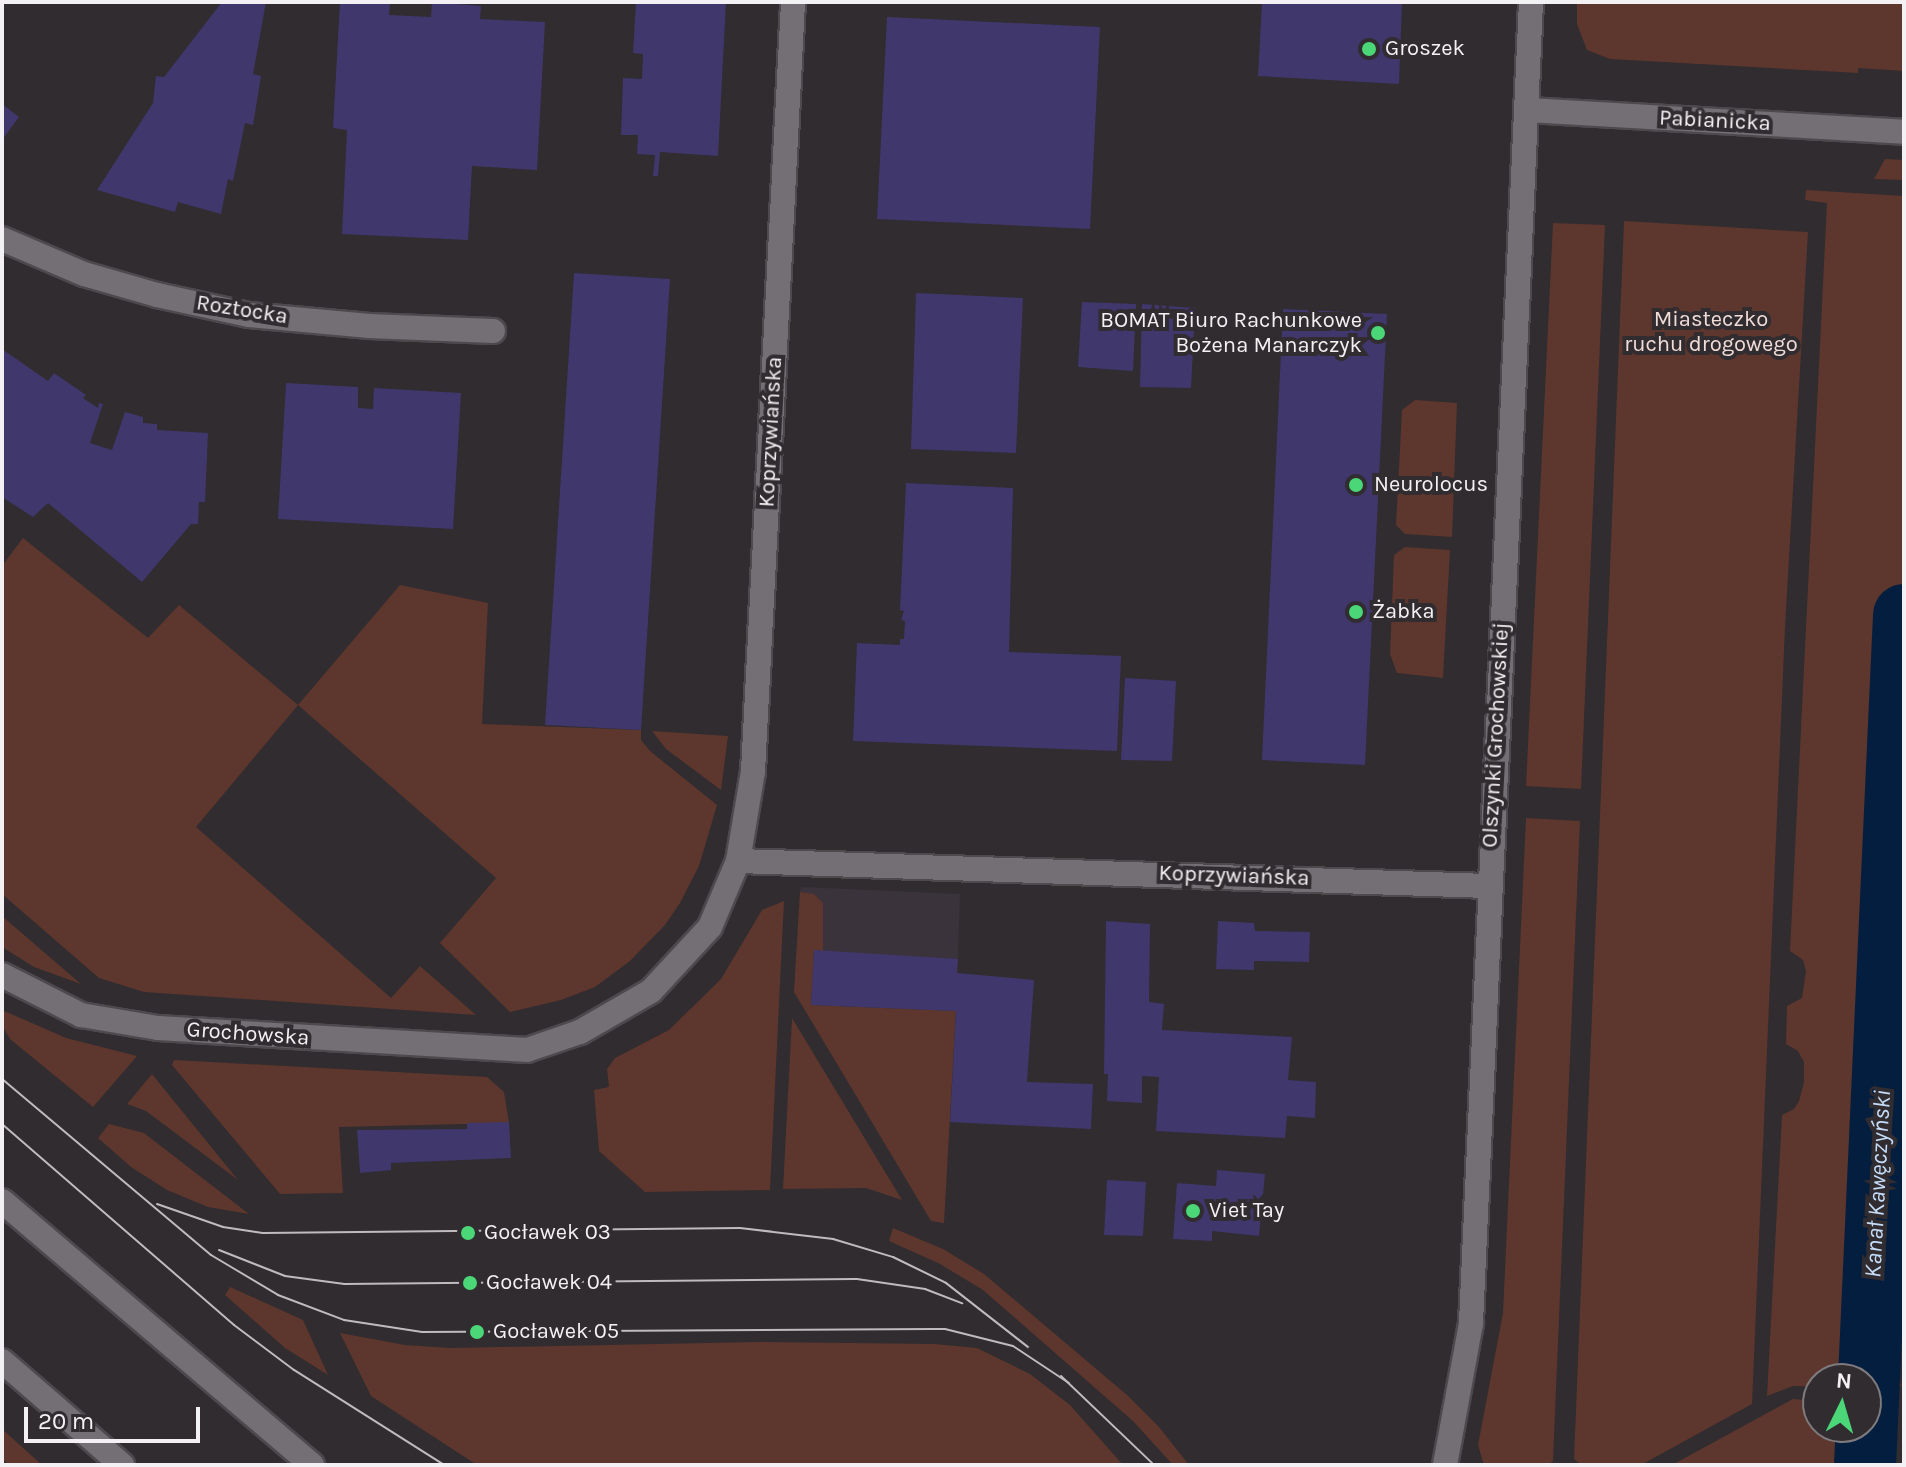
<!DOCTYPE html>
<html>
<head>
<meta charset="utf-8">
<style>
	body { margin:0 }
	#map { position:relative; width:1906px; height:1467px; overflow:hidden; background:#302c30; font-family:Karla,sans-serif }
	div>[style] { position:absolute }
	[style*='--x'] { left:calc(var(--x)*1px); top:calc(var(--y)*1px); width:calc(var(--w)*1px); rotate:calc(var(--a)*1deg) }
	.built>* { inset:0; background:#3b333c }
	.green>* { inset:0; background:#5d362d }
	.canal>* { height:62px; margin:-31px; padding:0 31px; transform-origin:31px; border-radius:31px; background:#031e3f }
	.building>* { inset:0; background:#40376c }
	.roads { filter:drop-shadow(2px 0 #4d494d) drop-shadow(-2px 0 #4d494d) drop-shadow(0 2px #4d494d) drop-shadow(0 -2px #4d494d) }
	.service>* { height:24px; margin:-12px; padding:0 12px; transform-origin:12px; border-radius:12px; background:#746f74 }
	.minor>* { height:24px; margin:-12px; padding:0 12px; transform-origin:12px; border-radius:12px; background:#746f74 }
	.secondary>* { height:24px; margin:-12px; padding:0 12px; transform-origin:12px; border-radius:12px; background:#746f74 }
	.tram>* { height:2px; margin:-1px; padding:0 1px; transform-origin:1px; border-radius:1px; background:#bfbcbf }
	.dots>* { width:22px; height:22px; translate:-50% -50%; box-sizing:border-box; border:4px solid #302c30; border-radius:50% }
	span { translate:-50% -50%; white-space:nowrap; text-align:center; line-height:1.15; -webkit-text-stroke:8px #302c30; paint-order:stroke }
	.poi-label { font-size:22px; color:#f4f1f4 }
	.left { translate:0 -50%; text-align:left }
	.right { translate:-100% -50%; text-align:right }
	.street-label { font-size:22px; color:#f4f1f4 }
	.park-label { font-size:22px; color:#f1dcd7 }
	.water-label { font-size:24px; color:#c5dcf9; font-style:italic }
	.frame { position:absolute; inset:0; border:4px solid #f4f1f4; pointer-events:none }
	.north { position:absolute; left:1802px; top:1363px; width:80px; height:80px; box-sizing:border-box; background:#302c30; border:2px solid #7e7b7e; border-radius:50%; rotate:5deg; font-size:22px; font-weight:700; line-height:32px; text-align:center; color:#f4f1f4 }
	.north::after { content:''; display:block; margin:auto; width:28px; height:36px; background:#4bd677; clip-path:polygon(50% 0,100% 100%,50% 72%,0 100%) }
	.scale { position:absolute; left:24px; top:1407px; width:176px; height:36px; box-sizing:border-box; border:4px solid #f4f1f4; border-top:0; padding-left:10px; font-size:24px; line-height:28px; white-space:nowrap; color:#f4f1f4; -webkit-text-stroke:6px #302c30; paint-order:stroke }
</style>
</head>
<body>
<div id="map">
	<div class="built">
		<i style="clip-path:polygon(801px 887px,960px 894px,956px 1011px,811px 1005px,814px 950px,823px 951px,814px 894px,800px 892px)"></i>
	</div>
	<div class="green">
		<i style="clip-path:polygon(1577px 2px,1904px 2px,1904px 71px,1858px 68px,1858px 73px,1610px 59px,1587px 50px,1577px 24px)"></i>
		<i style="clip-path:polygon(1885px 159px,1904px 160px,1904px 180px,1874px 179px)"></i>
		<i style="clip-path:polygon(1806px 190px,1904px 196px,1904px 1237px,1896px 1377px,1902px 1386px,1866px 1385px,1866px 1379px,1818px 1379px,1818px 1387px,1793px 1386px,1767px 1396px,1782px 1115px,1794px 1109px,1799px 1101px,1804px 1082px,1804px 1062px,1798px 1051px,1786px 1044px,1787px 1006px,1802px 998px,1806px 971px,1803px 960px,1790px 951px,1827px 203px,1805px 200px)"></i>
		<i style="clip-path:polygon(1624px 221px,1808px 232px,1785px 627px,1752px 1404px,1641px 1465px,1582px 1465px,1574px 1459px)"></i>
		<i style="clip-path:polygon(1553px 223px,1605px 225px,1581px 789px,1526px 786px)"></i>
		<i style="clip-path:polygon(1415px 400px,1457px 403px,1452px 537px,1405px 534px,1396px 525px,1402px 410px)"></i>
		<i style="clip-path:polygon(23px 538px,148px 638px,179px 605px,298px 705px,400px 585px,488px 603px,482px 724px,641px 730px,641px 740px,650px 751px,717px 805px,699px 866px,680px 903px,665px 925px,630px 961px,595px 987px,561px 1000px,510px 1012px,440px 943px,496px 878px,298px 705px,196px 827px,391px 998px,420px 966px,476px 1015px,144px 992px,99px 978px,2px 894px,2px 566px)"></i>
		<i style="clip-path:polygon(1405px 547px,1450px 550px,1443px 678px,1397px 673px,1390px 654px,1394px 555px)"></i>
		<i style="clip-path:polygon(652px 731px,728px 736px,721px 790px,666px 749px)"></i>
		<i style="clip-path:polygon(1526px 818px,1580px 821px,1553px 1461px,1548px 1465px,1484px 1465px,1478px 1445px,1503px 1313px)"></i>
		<i style="clip-path:polygon(800px 892px,814px 894px,823px 903px,823px 951px,814px 950px,811px 1005px,956px 1011px,944px 1223px,931px 1221px,794px 992px)"></i>
		<i style="clip-path:polygon(784px 901px,770px 1190px,645px 1192px,599px 1151px,594px 1090px,609px 1087px,607px 1069px,615px 1058px,669px 1030px,721px 979px,762px 910px)"></i>
		<i style="clip-path:polygon(2px 916px,81px 984px,34px 967px,2px 947px)"></i>
		<i style="clip-path:polygon(2px 1010px,66px 1038px,137px 1056px,93px 1107px,10px 1039px,2px 1025px)"></i>
		<i style="clip-path:polygon(792px 1018px,902px 1200px,866px 1188px,783px 1189px)"></i>
		<i style="clip-path:polygon(174px 1060px,487px 1077px,504px 1092px,509px 1123px,339px 1127px,343px 1193px,280px 1194px,172px 1065px)"></i>
		<i style="clip-path:polygon(152px 1074px,238px 1180px,146px 1111px,127px 1104px)"></i>
		<i style="clip-path:polygon(109px 1124px,144px 1133px,249px 1214px,208px 1207px,167px 1190px,131px 1167px,98px 1138px)"></i>
		<i style="clip-path:polygon(893px 1228px,943px 1249px,984px 1274px,1127px 1395px,1159px 1427px,1189px 1465px,1173px 1465px,1133px 1421px,983px 1290px,940px 1264px,889px 1241px)"></i>
		<i style="clip-path:polygon(230px 1287px,303px 1320px,328px 1375px,285px 1348px,225px 1295px)"></i>
		<i style="clip-path:polygon(340px 1333px,405px 1345px,451px 1348px,758px 1342px,934px 1344px,977px 1348px,1030px 1374px,1070px 1405px,1123px 1465px,477px 1465px,371px 1396px)"></i>
		<i style="clip-path:polygon(1793px 1399px,1818px 1401px,1818px 1427px,1866px 1427px,1866px 1405px,1896px 1407px,1894px 1465px,1672px 1465px)"></i>
		<i style="clip-path:polygon(2px 1429px,21px 1446px,42px 1465px,9px 1465px,2px 1459px)"></i>
	</div>
	<div class="canal">
		<i style="--x:1865;--y:1465;--w:851;--a:-87.37"></i>
	</div>
	<div class="building">
		<i style="clip-path:polygon(222px 2px,266px 2px,253px 74px,261px 76px,253px 125px,245px 123px,233px 181px,228px 179px,221px 214px,178px 202px,175px 212px,97px 190px,153px 103px,156px 76px,164px 77px)"></i>
		<i style="clip-path:polygon(340px 2px,390px 2px,389px 15px,431px 17px,432px 2px,481px 6px,480px 19px,545px 22px,537px 170px,472px 166px,468px 240px,342px 234px,347px 130px,333px 128px)"></i>
		<i style="clip-path:polygon(636px 2px,726px 2px,718px 156px,660px 152px,658px 176px,653px 176px,655px 155px,637px 154px,638px 135px,621px 135px,623px 78px,642px 79px,643px 54px,633px 53px)"></i>
		<i style="clip-path:polygon(1402px 2px,1399px 84px,1258px 76px,1262px 3px)"></i>
		<i style="clip-path:polygon(887px 17px,1100px 27px,1090px 229px,877px 219px)"></i>
		<i style="clip-path:polygon(2px 104px,19px 117px,2px 140px)"></i>
		<i style="clip-path:polygon(574px 273px,670px 279px,641px 730px,545px 725px)"></i>
		<i style="clip-path:polygon(916px 293px,1023px 298px,1016px 453px,911px 449px)"></i>
		<i style="clip-path:polygon(1082px 302px,1136px 304px,1133px 371px,1078px 367px)"></i>
		<i style="clip-path:polygon(1142px 304px,1195px 308px,1191px 388px,1140px 387px)"></i>
		<i style="clip-path:polygon(1283px 309px,1387px 314px,1365px 765px,1262px 760px)"></i>
		<i style="clip-path:polygon(2px 349px,48px 381px,54px 373px,86px 395px,83px 398px,98px 408px,99px 403px,103px 404px,90px 443px,112px 450px,125px 412px,143px 417px,143px 423px,157px 424px,157px 430px,208px 433px,205px 502px,199px 502px,198px 524px,191px 524px,142px 582px,48px 503px,33px 517px,2px 497px)"></i>
		<i style="clip-path:polygon(286px 383px,358px 387px,358px 408px,373px 409px,374px 388px,461px 393px,453px 529px,278px 519px)"></i>
		<i style="clip-path:polygon(906px 483px,1013px 488px,1009px 652px,1121px 656px,1117px 751px,853px 741px,857px 643px,900px 645px,900px 639px,904px 639px,905px 621px,901px 620px,904px 611px,900px 610px)"></i>
		<i style="clip-path:polygon(1125px 678px,1176px 681px,1172px 761px,1121px 760px)"></i>
		<i style="clip-path:polygon(1106px 921px,1150px 924px,1149px 1002px,1164px 1004px,1162px 1030px,1292px 1037px,1288px 1080px,1316px 1082px,1315px 1118px,1287px 1116px,1285px 1138px,1156px 1131px,1159px 1077px,1142px 1076px,1142px 1103px,1107px 1101px,1108px 1074px,1104px 1074px)"></i>
		<i style="clip-path:polygon(1218px 921px,1254px 923px,1255px 931px,1310px 932px,1309px 962px,1254px 961px,1254px 970px,1216px 969px)"></i>
		<i style="clip-path:polygon(814px 950px,958px 959px,957px 973px,1034px 980px,1027px 1082px,1093px 1084px,1091px 1129px,950px 1122px,956px 1011px,811px 1005px)"></i>
		<i style="clip-path:polygon(509px 1122px,511px 1158px,391px 1163px,391px 1170px,360px 1173px,357px 1130px,467px 1129px,467px 1123px)"></i>
		<i style="clip-path:polygon(1217px 1170px,1265px 1174px,1259px 1236px,1212px 1231px,1212px 1241px,1173px 1239px,1177px 1183px,1216px 1186px)"></i>
		<i style="clip-path:polygon(1107px 1180px,1146px 1182px,1143px 1236px,1104px 1235px)"></i>
	</div>
	<div class="roads">
		<div class="service">
			<i style="--x:738;--y:861;--w:751;--a:1.91"></i>
		</div>
		<div class="minor">
			<i style="--x:1527;--y:110;--w:378;--a:3.3"></i>
			<i style="--x:2;--y:239;--w:89;--a:23.1"></i>
			<i style="--x:84;--y:274;--w:76;--a:16"></i>
			<i style="--x:157;--y:295;--w:94;--a:12.3"></i>
			<i style="--x:249;--y:315;--w:121;--a:5.2"></i>
			<i style="--x:369;--y:326;--w:124;--a:2.3"></i>
			<i style="--x:2;--y:975;--w:89;--a:26.9"></i>
			<i style="--x:81;--y:1015;--w:78;--a:9.6"></i>
			<i style="--x:158;--y:1028;--w:370;--a:3.4"></i>
			<i style="--x:527;--y:1050;--w:56;--a:-18.8"></i>
			<i style="--x:580;--y:1032;--w:82;--a:-30"></i>
			<i style="--x:651;--y:991;--w:87;--a:-47.3"></i>
			<i style="--x:710;--y:927;--w:72;--a:-67"></i>
			<i style="--x:738;--y:861;--w:91;--a:-80.5"></i>
			<i style="--x:753;--y:771;--w:770;--a:-87.02"></i>
			<i style="--x:1445;--y:1465;--w:144;--a:-79.6"></i>
			<i style="--x:1471;--y:1323;--w:1322;--a:-87.4"></i>
		</div>
		<div class="secondary">
			<i style="--x:2;--y:1201;--w:407;--a:40.4"></i>
			<i style="--x:2;--y:1361;--w:159;--a:40.9"></i>
		</div>
	</div>
	<div class="tram">
		<i style="--x:2;--y:1079;--w:273;--a:40.1"></i>
		<i style="--x:211;--y:1255;--w:78;--a:30.8"></i>
		<i style="--x:278;--y:1295;--w:71;--a:20.7"></i>
		<i style="--x:344;--y:1320;--w:79;--a:8.7"></i>
		<i style="--x:422;--y:1332;--w:523;--a:-0.33"></i>
		<i style="--x:945;--y:1329;--w:70;--a:14"></i>
		<i style="--x:1013;--y:1346;--w:67;--a:33.5"></i>
		<i style="--x:2;--y:1124;--w:307;--a:40.9"></i>
		<i style="--x:234;--y:1325;--w:75;--a:36.9"></i>
		<i style="--x:294;--y:1370;--w:178;--a:32.3"></i>
		<i style="--x:157;--y:1204;--w:70;--a:19.2"></i>
		<i style="--x:223;--y:1227;--w:40;--a:8.5"></i>
		<i style="--x:263;--y:1233;--w:477;--a:-0.6"></i>
		<i style="--x:740;--y:1228;--w:94;--a:6.7"></i>
		<i style="--x:833;--y:1239;--w:63;--a:16.7"></i>
		<i style="--x:893;--y:1257;--w:59;--a:26.1"></i>
		<i style="--x:946;--y:1283;--w:104;--a:38"></i>
		<i style="--x:219;--y:1250;--w:71;--a:21.5"></i>
		<i style="--x:285;--y:1276;--w:60;--a:7.7"></i>
		<i style="--x:344;--y:1284;--w:513;--a:-0.56"></i>
		<i style="--x:857;--y:1279;--w:69;--a:8.4"></i>
		<i style="--x:925;--y:1289;--w:40;--a:21"></i>
		<i style="--x:1061;--y:1376;--w:129;--a:43.7"></i>
	</div>
	<div class="dots">
		<i style="left:1369px;top:49px;background:#4bd677"></i>
		<i style="left:1378px;top:333px;background:#4bd677"></i>
		<i style="left:1356px;top:485px;background:#4bd677"></i>
		<i style="left:1356px;top:612px;background:#4bd677"></i>
		<i style="left:1193px;top:1211px;background:#4bd677"></i>
		<i style="left:468px;top:1233px;background:#4bd677"></i>
		<i style="left:470px;top:1283px;background:#4bd677"></i>
		<i style="left:477px;top:1332px;background:#4bd677"></i>
	</div>
	<div class="poi-label">
		<span class="left" style="left:1385px;top:49px">Groszek</span>
		<span class="right" style="left:1362px;top:333px">BOMAT Biuro Rachunkowe<br>Bożena Manarczyk</span>
		<span class="left" style="left:1374px;top:485px">Neurolocus</span>
		<span class="left" style="left:1372px;top:612px">Żabka</span>
		<span class="left" style="left:1209px;top:1211px">Viet Tay</span>
		<span class="left" style="left:484px;top:1233px">Gocławek 03</span>
		<span class="left" style="left:486px;top:1283px">Gocławek 04</span>
		<span class="left" style="left:493px;top:1332px">Gocławek 05</span>
	</div>
	<div class="street-label">
		<span style="left:1715px;top:121px;rotate:3deg">Pabianicka</span>
		<span style="left:242px;top:310px;rotate:9deg">Roztocka</span>
		<span style="left:771px;top:432px;rotate:-87deg">Koprzywiańska</span>
		<span style="left:1496px;top:735px;rotate:-87deg">Olszynki Grochowskiej</span>
		<span style="left:1234px;top:876px;rotate:2deg">Koprzywiańska</span>
		<span style="left:248px;top:1034px;rotate:4deg">Grochowska</span>
	</div>
	<div class="park-label">
		<span style="left:1711px;top:332px">Miasteczko<br>ruchu drogowego</span>
	</div>
	<div class="water-label">
		<span style="left:1878px;top:1184px;rotate:-87deg">Kanał Kawęczyński</span>
	</div>
	<div class="frame"></div>
	<div class="north">N</div>
	<div class="scale">20 m</div>
</div>
</body>
</html>
